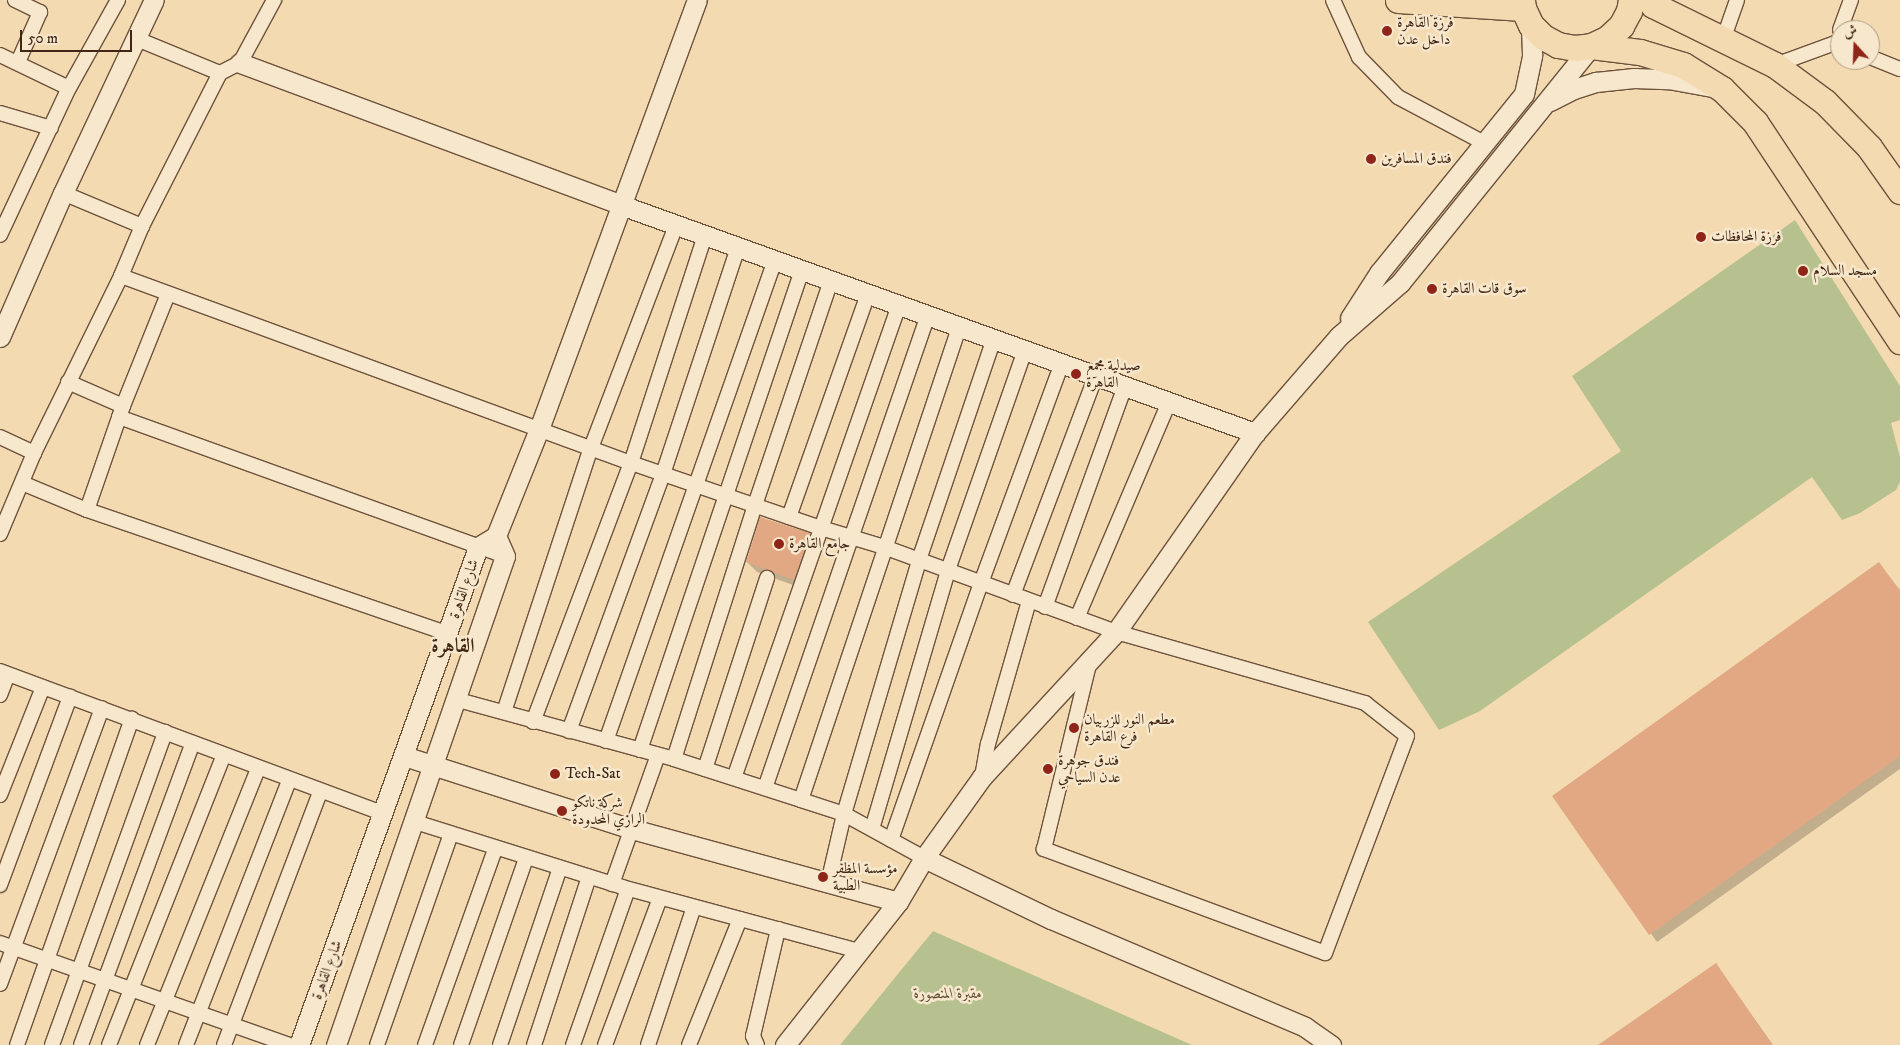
<!DOCTYPE html>
<html>
<head>
<meta charset="utf-8">
<style>
	body { margin:0 }
	#map { position:relative; width:1900px; height:1045px; overflow:hidden; background:#f3dab1; font-family:"IM FELL DW Pica",Amiri,serif }
	div>[style] { position:absolute }
	[style*='--x'] { left:calc(var(--x)*1px); top:calc(var(--y)*1px); width:calc(var(--w)*1px); rotate:calc(var(--a)*1deg) }
	.green>* { inset:0; background:#b6c18f }
	.shadow>* { inset:0; background:#0003 }
	.building>* { inset:0; background:#e1a883 }
	.roads { filter:drop-shadow(1px 0 #6e533c) drop-shadow(-1px 0 #6e533c) drop-shadow(0 1px #6e533c) drop-shadow(0 -1px #6e533c) }
	.street>* { height:14px; margin:-7px; padding:0 7px; transform-origin:7px; border-radius:7px; background:#f7e7cc }
	.secondary>* { height:19px; margin:-9.5px; padding:0 9.5px; transform-origin:9.5px; border-radius:9.5px; background:#f7e7cc }
	.highway>* { height:25px; margin:-12.5px; padding:0 12.5px; transform-origin:12.5px; border-radius:12.5px; background:#f3dab1 }
	.dots>* { width:14px; height:14px; translate:-50% -50%; box-sizing:border-box; border:2px solid #f7e7cc; border-radius:50% }
	span { translate:-50% -50%; white-space:nowrap; text-align:center; line-height:1.15; -webkit-text-stroke:5px #f7e7cc; paint-order:stroke }
	.poi-label { font-size:15px; color:#412615 }
	.left { translate:0 -50%; text-align:left }
	.street-label { font-size:15px; color:#412615 }
	.park-label { font-size:15px; color:#5e4d34; font-style:italic }
	.district-label { font-size:20px; color:#412615; font-weight:700 }
	.north { position:absolute; left:1830px; top:20px; width:50px; height:50px; box-sizing:border-box; background:#f7e7cc; border:1px solid #ae9a83; border-radius:50%; rotate:340deg; font-size:14px; font-weight:700; line-height:20px; text-align:center; color:#412615 }
	.north::after { content:''; display:block; margin:auto; width:18px; height:22px; background:#8f2418; clip-path:polygon(50% 0,100% 100%,50% 72%,0 100%) }
	.scale { position:absolute; left:20px; top:30px; width:112px; height:22px; box-sizing:border-box; border:2px solid #412615; border-top:0; padding-left:6px; font-size:15px; line-height:18px; white-space:nowrap; color:#412615; -webkit-text-stroke:4px #f7e7cc; paint-order:stroke }
</style>
</head>
<body>
<div id="map">
	<div class="green">
		<i style="clip-path:polygon(1795px 220px,1900px 386px,1900px 420px,1891px 423px,1900px 457px,1900px 482px,1896px 490px,1860px 513px,1842px 520px,1812px 477px,1480px 711px,1439px 730px,1368px 622px,1621px 451px,1572px 376px)"></i>
		<i style="clip-path:polygon(933px 931px,1192px 1045px,840px 1045px)"></i>
	</div>
	<div class="shadow">
		<i style="clip-path:polygon(809px 535px,819px 544px,804px 589px,757px 572px,747px 562px)"></i>
		<i style="clip-path:polygon(1879px 564px,1900px 590px,1900px 769px,1657px 942px,1553px 796px)"></i>
		<i style="clip-path:polygon(1716px 964px,1773px 1045px,1601px 1045px)"></i>
	</div>
	<div class="building">
		<i style="clip-path:polygon(760px 517px,810px 533px,794px 580px,746px 562px)"></i>
		<i style="clip-path:polygon(1879px 562px,1900px 591px,1900px 756px,1649px 935px,1552px 796px)"></i>
		<i style="clip-path:polygon(1716px 963px,1772px 1045px,1598px 1045px)"></i>
	</div>
	<div class="roads">
		<div class="street">
			<i style="--x:15;--y:0;--w:28;--a:26"></i>
			<i style="--x:40;--y:12;--w:55;--a:113.7"></i>
			<i style="--x:1333;--y:0;--w:63;--a:65.5"></i>
			<i style="--x:1359;--y:57;--w:56;--a:45.7"></i>
			<i style="--x:1398;--y:97;--w:98;--a:28.1"></i>
			<i style="--x:1840;--y:30;--w:32;--a:-70"></i>
			<i style="--x:137;--y:39;--w:90;--a:22.3"></i>
			<i style="--x:1723;--y:40;--w:42;--a:-70.7"></i>
			<i style="--x:0;--y:55;--w:76;--a:25.6"></i>
			<i style="--x:1870;--y:57;--w:32;--a:22"></i>
			<i style="--x:1775;--y:65;--w:64;--a:-20.1"></i>
			<i style="--x:1835;--y:43;--w:5;--a:22"></i>
			<i style="--x:0;--y:113;--w:53;--a:16.4"></i>
			<i style="--x:63;--y:193;--w:86;--a:22.7"></i>
			<i style="--x:0;--y:235;--w:162;--a:-64.9"></i>
			<i style="--x:69;--y:88;--w:101;--a:-60.9"></i>
			<i style="--x:121;--y:276;--w:543;--a:20.14"></i>
			<i style="--x:631;--y:463;--w:201;--a:18.9"></i>
			<i style="--x:821;--y:528;--w:66;--a:16.8"></i>
			<i style="--x:884;--y:547;--w:247;--a:20.1"></i>
			<i style="--x:1116;--y:632;--w:259;--a:15.9"></i>
			<i style="--x:1365;--y:703;--w:53;--a:38.2"></i>
			<i style="--x:1407;--y:736;--w:232;--a:110.7"></i>
			<i style="--x:1325;--y:953;--w:300;--a:-159.7"></i>
			<i style="--x:1044;--y:849;--w:195;--a:-76.3"></i>
			<i style="--x:68;--y:382;--w:60;--a:23.6"></i>
			<i style="--x:119;--y:417;--w:410;--a:19.8"></i>
			<i style="--x:0;--y:437;--w:38;--a:25"></i>
			<i style="--x:22;--y:483;--w:70;--a:22.6"></i>
			<i style="--x:87;--y:510;--w:383;--a:18.9"></i>
			<i style="--x:87;--y:510;--w:110;--a:-70.9"></i>
			<i style="--x:123;--y:406;--w:121;--a:-68.1"></i>
			<i style="--x:789;--y:517;--w:237;--a:-70.5"></i>
			<i style="--x:0;--y:534;--w:88;--a:-67.2"></i>
			<i style="--x:34;--y:453;--w:197;--a:-63.8"></i>
			<i style="--x:121;--y:276;--w:54;--a:-67.2"></i>
			<i style="--x:142;--y:226;--w:172;--a:-63"></i>
			<i style="--x:220;--y:73;--w:22;--a:-27"></i>
			<i style="--x:240;--y:63;--w:72;--a:-61.6"></i>
			<i style="--x:1013;--y:595;--w:235;--a:-69.3"></i>
			<i style="--x:1045;--y:607;--w:235;--a:-70.1"></i>
			<i style="--x:1077;--y:618;--w:235;--a:-66.9"></i>
			<i style="--x:0;--y:671;--w:410;--a:20.4"></i>
			<i style="--x:0;--y:695;--w:22;--a:-69"></i>
			<i style="--x:455;--y:699;--w:227;--a:15.3"></i>
			<i style="--x:674;--y:759;--w:133;--a:17.9"></i>
			<i style="--x:801;--y:800;--w:45;--a:18"></i>
			<i style="--x:844;--y:814;--w:91;--a:28.8"></i>
			<i style="--x:504;--y:712;--w:278;--a:-71.8"></i>
			<i style="--x:591;--y:448;--w:239;--a:-69.1"></i>
			<i style="--x:533;--y:722;--w:277;--a:-69.3"></i>
			<i style="--x:631;--y:463;--w:240;--a:-72"></i>
			<i style="--x:569;--y:731;--w:274;--a:-69.9"></i>
			<i style="--x:663;--y:474;--w:239;--a:-71.7"></i>
			<i style="--x:606;--y:741;--w:510;--a:-70.64"></i>
			<i style="--x:640;--y:750;--w:507;--a:-71.35"></i>
			<i style="--x:674;--y:759;--w:267;--a:-72.3"></i>
			<i style="--x:755;--y:505;--w:237;--a:-71.3"></i>
			<i style="--x:705;--y:769;--w:201;--a:-72"></i>
			<i style="--x:982;--y:777;--w:34;--a:-80"></i>
			<i style="--x:988;--y:744;--w:149;--a:-74"></i>
			<i style="--x:734;--y:778;--w:501;--a:-70.77"></i>
			<i style="--x:765;--y:788;--w:500;--a:-70.99"></i>
			<i style="--x:0;--y:795;--w:116;--a:-68.3"></i>
			<i style="--x:801;--y:800;--w:500;--a:-71.5"></i>
			<i style="--x:412;--y:821;--w:220;--a:17.4"></i>
			<i style="--x:622;--y:887;--w:245;--a:15.1"></i>
			<i style="--x:872;--y:829;--w:270;--a:-73.6"></i>
			<i style="--x:948;--y:570;--w:233;--a:-70.7"></i>
			<i style="--x:891;--y:840;--w:272;--a:-70.7"></i>
			<i style="--x:981;--y:583;--w:234;--a:-69.8"></i>
			<i style="--x:828;--y:883;--w:71;--a:-76.9"></i>
			<i style="--x:844;--y:814;--w:265;--a:-73.5"></i>
			<i style="--x:919;--y:560;--w:233;--a:-71.3"></i>
			<i style="--x:612;--y:884;--w:137;--a:-70.4"></i>
			<i style="--x:0;--y:885;--w:201;--a:-69.6"></i>
			<i style="--x:0;--y:943;--w:307;--a:19.4"></i>
			<i style="--x:0;--y:984;--w:294;--a:-69.7"></i>
			<i style="--x:17;--y:1045;--w:346;--a:-70.6"></i>
			<i style="--x:52;--y:1045;--w:333;--a:-70.1"></i>
			<i style="--x:81;--y:1045;--w:322;--a:-69.7"></i>
			<i style="--x:109;--y:1045;--w:312;--a:-68.4"></i>
			<i style="--x:147;--y:1045;--w:297;--a:-68.1"></i>
			<i style="--x:186;--y:1045;--w:283;--a:-68.7"></i>
			<i style="--x:224;--y:1045;--w:271;--a:-69.2"></i>
			<i style="--x:377;--y:1045;--w:224;--a:-70.7"></i>
			<i style="--x:425;--y:1045;--w:208;--a:-70.3"></i>
			<i style="--x:461;--y:1045;--w:198;--a:-70.8"></i>
			<i style="--x:500;--y:1045;--w:187;--a:-71.3"></i>
			<i style="--x:534;--y:1045;--w:177;--a:-71.9"></i>
			<i style="--x:573;--y:1045;--w:165;--a:-70.6"></i>
			<i style="--x:605;--y:1045;--w:157;--a:-69.5"></i>
			<i style="--x:648;--y:1045;--w:145;--a:-71.6"></i>
			<i style="--x:689;--y:1045;--w:136;--a:-68"></i>
			<i style="--x:757;--y:1045;--w:10;--a:-114"></i>
			<i style="--x:753;--y:1036;--w:110;--a:-76.8"></i>
		</div>
		<div class="secondary">
			<i style="--x:240;--y:63;--w:407;--a:20.4"></i>
			<i style="--x:621;--y:205;--w:674;--a:19.78"></i>
			<i style="--x:1550;--y:101;--w:27;--a:-27"></i>
			<i style="--x:1574;--y:89;--w:23;--a:-18"></i>
			<i style="--x:1596;--y:82;--w:38;--a:-6"></i>
			<i style="--x:1634;--y:78;--w:34;--a:2"></i>
			<i style="--x:1668;--y:79;--w:46;--a:10.1"></i>
			<i style="--x:1350;--y:318;--w:54;--a:-57.2"></i>
			<i style="--x:1379;--y:273;--w:230;--a:-51"></i>
			<i style="--x:1524;--y:94;--w:40;--a:-78"></i>
			<i style="--x:1532;--y:55;--w:30;--a:-92"></i>
			<i style="--x:0;--y:337;--w:157;--a:-66.4"></i>
			<i style="--x:63;--y:193;--w:213;--a:-64.8"></i>
			<i style="--x:496;--y:536;--w:115;--a:-68.1"></i>
			<i style="--x:539;--y:429;--w:457;--a:-69.8"></i>
			<i style="--x:404;--y:756;--w:239;--a:17.8"></i>
			<i style="--x:632;--y:829;--w:276;--a:15.3"></i>
			<i style="--x:924;--y:858;--w:141;--a:25.7"></i>
			<i style="--x:1051;--y:919;--w:276;--a:23"></i>
			<i style="--x:1305;--y:1027;--w:32;--a:35"></i>
			<i style="--x:299;--y:1045;--w:529;--a:-70.23"></i>
			<i style="--x:478;--y:547;--w:21;--a:-31"></i>
			<i style="--x:336;--y:1045;--w:517;--a:-70.93"></i>
			<i style="--x:505;--y:556;--w:22;--a:-114"></i>
			<i style="--x:785;--y:1045;--w:182;--a:-51.7"></i>
			<i style="--x:898;--y:902;--w:51;--a:-59.4"></i>
			<i style="--x:924;--y:858;--w:100;--a:-54.4"></i>
			<i style="--x:982;--y:777;--w:197;--a:-47.3"></i>
			<i style="--x:1116;--y:632;--w:243;--a:-55.1"></i>
			<i style="--x:1255;--y:433;--w:128;--a:-49.1"></i>
			<i style="--x:1339;--y:336;--w:81;--a:-41"></i>
			<i style="--x:1400;--y:283;--w:304;--a:-51.1"></i>
		</div>
		<div class="highway">
			<i style="--x:1398;--y:0;--w:125;--a:3.7"></i>
			<i style="--x:1522;--y:0;--w:8;--a:83"></i>
			<i style="--x:1523;--y:8;--w:19;--a:65"></i>
			<i style="--x:1531;--y:25;--w:17;--a:45"></i>
			<i style="--x:1543;--y:37;--w:17;--a:28"></i>
			<i style="--x:1558;--y:45;--w:17;--a:10"></i>
			<i style="--x:1575;--y:48;--w:16;--a:-7"></i>
			<i style="--x:1591;--y:46;--w:19;--a:-25"></i>
			<i style="--x:1608;--y:38;--w:18;--a:-43"></i>
			<i style="--x:1621;--y:26;--w:17;--a:-62"></i>
			<i style="--x:1629;--y:11;--w:11;--a:-80"></i>
			<i style="--x:1650;--y:0;--w:6;--a:59"></i>
			<i style="--x:1653;--y:5;--w:136;--a:26.2"></i>
			<i style="--x:1775;--y:65;--w:62;--a:36.5"></i>
			<i style="--x:1825;--y:102;--w:63;--a:45.6"></i>
			<i style="--x:1869;--y:147;--w:54;--a:54.8"></i>
			<i style="--x:1591;--y:46;--w:49;--a:7"></i>
			<i style="--x:1640;--y:52;--w:45;--a:16.8"></i>
			<i style="--x:1683;--y:65;--w:46;--a:31.6"></i>
			<i style="--x:1722;--y:89;--w:47;--a:45"></i>
			<i style="--x:1755;--y:122;--w:263;--a:56.5"></i>
		</div>
	</div>
	<div class="dots">
		<i style="left:1387px;top:31px;background:#8f2418"></i>
		<i style="left:1371px;top:159px;background:#8f2418"></i>
		<i style="left:1701px;top:237px;background:#8f2418"></i>
		<i style="left:1803px;top:271px;background:#8f2418"></i>
		<i style="left:1432px;top:289px;background:#8f2418"></i>
		<i style="left:1076px;top:374px;background:#8f2418"></i>
		<i style="left:779px;top:544px;background:#8f2418"></i>
		<i style="left:1074px;top:728px;background:#8f2418"></i>
		<i style="left:1048px;top:769px;background:#8f2418"></i>
		<i style="left:555px;top:774px;background:#8f2418"></i>
		<i style="left:562px;top:811px;background:#8f2418"></i>
		<i style="left:823px;top:877px;background:#8f2418"></i>
	</div>
	<div class="poi-label">
		<span class="left" style="left:1397px;top:31px">فرزة القاهرة<br>داخل عدن</span>
		<span class="left" style="left:1381px;top:159px">فندق المسافرين</span>
		<span class="left" style="left:1711px;top:237px">فرزة المحافظات</span>
		<span class="left" style="left:1813px;top:271px">مسجد السلام</span>
		<span class="left" style="left:1442px;top:289px">سوق قات القاهرة</span>
		<span class="left" style="left:1086px;top:374px">صيدلية مجمع<br>القاهرة</span>
		<span class="left" style="left:789px;top:544px">جامع القاهرة</span>
		<span class="left" style="left:1084px;top:728px">مطعم النور للزربيان<br>فرع القاهرة</span>
		<span class="left" style="left:1058px;top:769px">فندق جوهرة<br>عدن السياحي</span>
		<span class="left" style="left:565px;top:774px">Tech-Sat</span>
		<span class="left" style="left:572px;top:811px">شركة ناتكو<br>الرازي المحدودة</span>
		<span class="left" style="left:833px;top:877px">مؤسسة المظفر<br>الطبية</span>
	</div>
	<div class="street-label">
		<span style="left:464px;top:589px;rotate:-71deg">شارع القاهرة</span>
		<span style="left:327px;top:970px;rotate:-70deg">شارع القاهرة</span>
	</div>
	<div class="park-label">
		<span style="left:948px;top:994px">مقبرة المنصورة</span>
	</div>
	<div class="district-label">
		<span style="left:453px;top:646px">القاهرة</span>
	</div>
	<div class="north">ش</div>
	<div class="scale">50 m</div>
</div>
</body>
</html>
